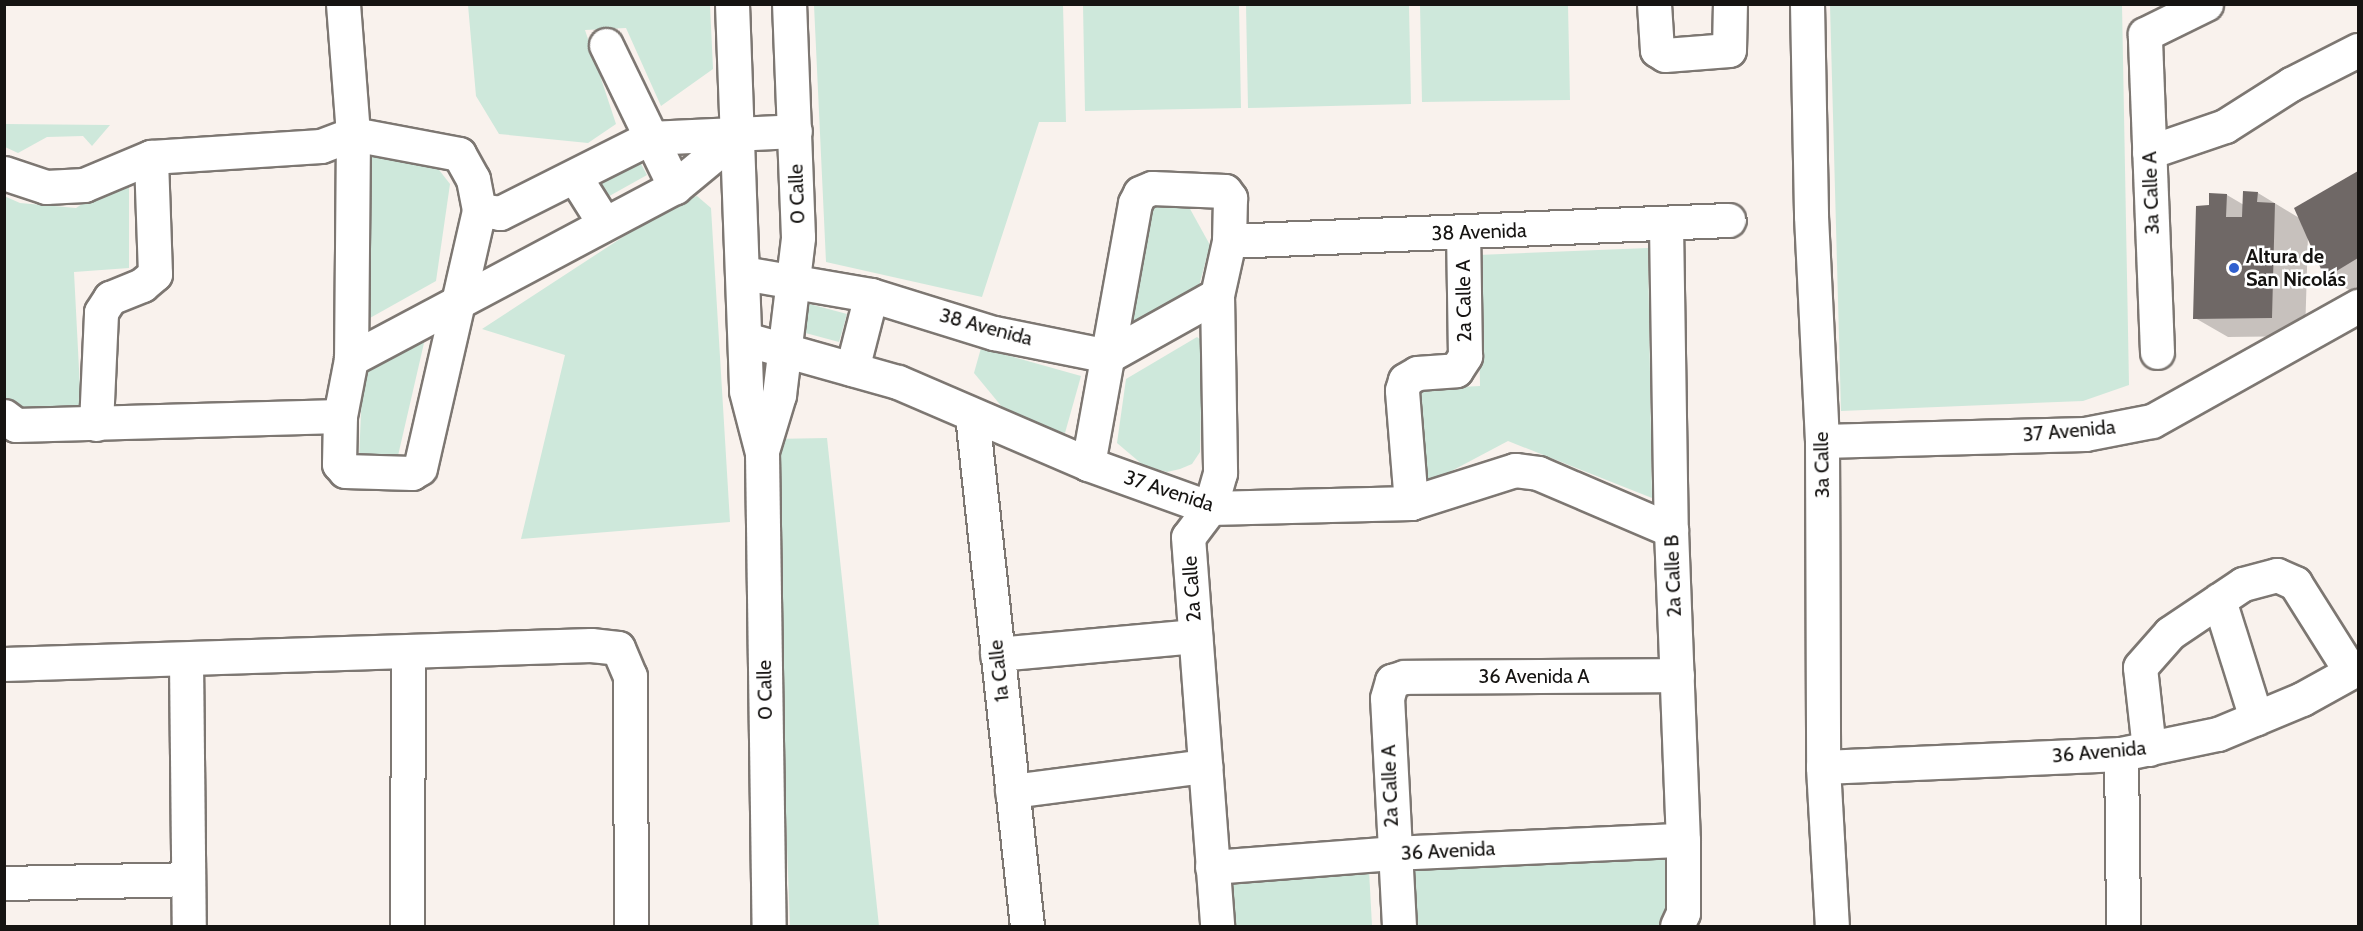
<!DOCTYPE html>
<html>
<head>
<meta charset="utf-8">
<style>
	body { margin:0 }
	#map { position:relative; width:2363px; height:931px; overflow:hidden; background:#f9f2ed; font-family:Cabin,sans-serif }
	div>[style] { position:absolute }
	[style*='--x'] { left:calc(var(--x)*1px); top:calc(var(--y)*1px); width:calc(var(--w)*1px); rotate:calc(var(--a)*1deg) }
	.green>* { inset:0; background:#cee8db }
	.shadow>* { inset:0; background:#0003 }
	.building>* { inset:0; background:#6f6866 }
	.roads { filter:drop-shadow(2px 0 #7d7772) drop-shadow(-2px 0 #7d7772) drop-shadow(0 2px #7d7772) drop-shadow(0 -2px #7d7772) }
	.minor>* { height:33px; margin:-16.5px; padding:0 16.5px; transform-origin:16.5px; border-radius:16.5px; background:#fff }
	.dots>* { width:16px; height:16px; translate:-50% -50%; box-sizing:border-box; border:3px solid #fff; border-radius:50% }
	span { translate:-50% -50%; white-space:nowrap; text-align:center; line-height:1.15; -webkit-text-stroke:5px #fff; paint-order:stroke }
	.street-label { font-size:20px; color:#161412 }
	.poi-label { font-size:20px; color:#161412; font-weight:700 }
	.left { translate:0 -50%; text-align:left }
	.frame { position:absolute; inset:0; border:6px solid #161412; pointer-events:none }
</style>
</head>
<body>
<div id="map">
	<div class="green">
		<i style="clip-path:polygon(468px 5px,710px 5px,713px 69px,661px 106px,626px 28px,585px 30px,616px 124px,588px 143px,499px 134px,476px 96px)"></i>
		<i style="clip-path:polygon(814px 5px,1063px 5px,1066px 122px,1039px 122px,982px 297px,826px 262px)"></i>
		<i style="clip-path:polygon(1083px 5px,1239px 5px,1241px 108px,1085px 111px)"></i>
		<i style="clip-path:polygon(1246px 5px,1409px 5px,1411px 104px,1248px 108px)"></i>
		<i style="clip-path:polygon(1420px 5px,1568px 5px,1570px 100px,1422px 102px)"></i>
		<i style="clip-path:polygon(1830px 5px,2122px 5px,2129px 385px,2083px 401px,1841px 411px)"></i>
		<i style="clip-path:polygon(5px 124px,110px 125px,92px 146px,83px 136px,47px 137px,18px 153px,5px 147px)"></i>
		<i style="clip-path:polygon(377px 146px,429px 157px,450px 184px,436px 281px,361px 323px,362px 156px)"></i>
		<i style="clip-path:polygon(639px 160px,647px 175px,604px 199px,597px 185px)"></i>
		<i style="clip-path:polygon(129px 173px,129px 268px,74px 272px,81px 408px,6px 409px,4px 196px,20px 203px,76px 208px)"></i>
		<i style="clip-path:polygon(697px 196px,711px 208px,730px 522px,521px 539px,565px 355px,482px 329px,675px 203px)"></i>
		<i style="clip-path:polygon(1184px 198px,1210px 245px,1199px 286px,1136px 328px,1127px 314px,1150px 208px)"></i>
		<i style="clip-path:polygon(1648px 248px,1652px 498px,1508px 441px,1425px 485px,1421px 389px,1480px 386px,1478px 255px)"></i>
		<i style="clip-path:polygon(806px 303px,847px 314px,839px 342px,798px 331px)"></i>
		<i style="clip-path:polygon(427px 330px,397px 460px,359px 459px,363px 366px)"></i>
		<i style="clip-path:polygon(1197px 337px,1201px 340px,1202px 357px,1200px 452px,1192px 464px,1180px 469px,1167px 472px,1143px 465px,1117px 443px,1126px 379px)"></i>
		<i style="clip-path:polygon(981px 348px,1081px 376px,1065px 433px,1012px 419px,974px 373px)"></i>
		<i style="clip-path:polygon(827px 438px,879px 926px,790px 926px,772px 439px)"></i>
		<i style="clip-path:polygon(1665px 858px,1666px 926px,1405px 926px,1402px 868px)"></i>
		<i style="clip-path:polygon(1369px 870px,1372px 926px,1227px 926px,1221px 878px)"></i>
	</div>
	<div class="shadow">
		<i style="clip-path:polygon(2358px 172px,2358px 295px,2326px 277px,2308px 235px,2305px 336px,2228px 337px,2195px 318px,2211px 194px,2227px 195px,2244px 205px,2258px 193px,2301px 219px,2296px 209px)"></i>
	</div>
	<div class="building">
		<i style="clip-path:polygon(2358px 171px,2358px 258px,2325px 278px,2294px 208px)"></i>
		<i style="clip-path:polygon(2243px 191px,2258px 192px,2257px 202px,2275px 203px,2272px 318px,2193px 319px,2196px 206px,2209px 205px,2209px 193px,2227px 194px,2226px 217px,2242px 217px)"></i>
	</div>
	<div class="roads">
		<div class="minor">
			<i style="--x:343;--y:4;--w:130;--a:85.6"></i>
			<i style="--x:353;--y:134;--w:225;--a:90.5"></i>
			<i style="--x:351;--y:359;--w:58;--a:100.9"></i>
			<i style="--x:340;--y:416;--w:48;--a:91.2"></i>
			<i style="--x:339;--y:464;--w:9;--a:49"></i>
			<i style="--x:345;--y:471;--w:67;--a:1.7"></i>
			<i style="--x:412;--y:473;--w:9;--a:-32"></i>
			<i style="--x:420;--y:468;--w:265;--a:-77.1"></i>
			<i style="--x:732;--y:4;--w:387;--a:87.9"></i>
			<i style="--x:746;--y:391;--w:64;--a:75.5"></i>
			<i style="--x:762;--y:453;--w:473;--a:89.2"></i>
			<i style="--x:1654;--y:4;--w:46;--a:86.3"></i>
			<i style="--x:1657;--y:50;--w:9;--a:32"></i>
			<i style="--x:1665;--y:55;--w:64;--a:-4.5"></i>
			<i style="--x:1729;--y:50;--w:46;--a:-88.8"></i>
			<i style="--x:1807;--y:4;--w:212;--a:88.9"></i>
			<i style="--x:1811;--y:216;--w:225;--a:87.2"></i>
			<i style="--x:1822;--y:441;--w:326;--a:89.8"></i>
			<i style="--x:1823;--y:767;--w:159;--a:86.8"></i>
			<i style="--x:606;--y:45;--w:158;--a:64.1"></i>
			<i style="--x:2149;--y:152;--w:80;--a:-18.9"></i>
			<i style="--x:2225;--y:126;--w:78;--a:-32.5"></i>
			<i style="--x:2291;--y:84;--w:75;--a:-26.9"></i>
			<i style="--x:4;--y:173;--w:44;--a:18.4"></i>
			<i style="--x:46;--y:187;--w:38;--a:-3"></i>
			<i style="--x:84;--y:185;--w:73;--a:-22.7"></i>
			<i style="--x:151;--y:157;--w:170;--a:-3.7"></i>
			<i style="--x:321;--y:146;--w:34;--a:-21"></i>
			<i style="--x:353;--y:134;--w:108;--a:10.7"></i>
			<i style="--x:459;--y:154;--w:29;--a:61"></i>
			<i style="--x:473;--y:179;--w:32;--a:79"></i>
			<i style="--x:479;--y:210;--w:21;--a:8"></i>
			<i style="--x:500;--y:213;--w:167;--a:-26.7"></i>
			<i style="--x:649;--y:138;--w:146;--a:-2.7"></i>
			<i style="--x:575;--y:177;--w:54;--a:57.8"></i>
			<i style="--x:1666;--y:225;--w:305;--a:89.1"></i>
			<i style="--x:1671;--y:530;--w:310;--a:87.8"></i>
			<i style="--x:1683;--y:840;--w:73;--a:90"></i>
			<i style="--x:1683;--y:913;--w:14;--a:115"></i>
			<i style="--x:1229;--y:241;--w:500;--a:-2.41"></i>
			<i style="--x:743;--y:273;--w:130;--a:9.8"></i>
			<i style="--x:871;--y:295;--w:129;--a:17.2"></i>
			<i style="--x:994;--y:333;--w:116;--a:11.4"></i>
			<i style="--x:1108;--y:356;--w:125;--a:-29.2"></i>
			<i style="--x:745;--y:339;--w:159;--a:15.7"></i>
			<i style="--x:898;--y:382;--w:207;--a:23.3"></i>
			<i style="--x:1088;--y:464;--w:130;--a:19.8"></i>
			<i style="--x:1210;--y:508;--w:201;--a:-1.4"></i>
			<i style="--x:1411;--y:503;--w:109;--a:-17.6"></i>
			<i style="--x:1515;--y:470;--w:23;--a:7"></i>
			<i style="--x:1538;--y:473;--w:145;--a:23.2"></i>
			<i style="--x:2157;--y:352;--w:318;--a:-92.2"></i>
			<i style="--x:2145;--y:34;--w:68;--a:-26.2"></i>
			<i style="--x:351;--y:359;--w:367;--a:-28"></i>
			<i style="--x:675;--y:187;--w:83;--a:-39.6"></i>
			<i style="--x:852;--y:369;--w:76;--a:-75.6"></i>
			<i style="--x:972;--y:415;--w:514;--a:83.86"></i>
			<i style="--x:4;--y:416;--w:15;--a:37"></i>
			<i style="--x:16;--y:425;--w:324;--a:-1.6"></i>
			<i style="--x:96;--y:424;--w:112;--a:-87.4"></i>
			<i style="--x:101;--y:312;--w:17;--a:-57"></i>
			<i style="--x:110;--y:298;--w:35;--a:-22"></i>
			<i style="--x:142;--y:285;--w:17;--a:-40"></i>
			<i style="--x:155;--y:274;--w:117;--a:-92"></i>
			<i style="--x:1822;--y:441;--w:263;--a:-1.5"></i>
			<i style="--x:2085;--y:434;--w:68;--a:-11"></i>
			<i style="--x:2152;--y:421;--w:236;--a:-29.2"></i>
			<i style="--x:762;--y:451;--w:59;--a:-73.1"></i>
			<i style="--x:779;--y:395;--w:159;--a:-83.1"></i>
			<i style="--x:798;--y:237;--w:233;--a:-92.2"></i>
			<i style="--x:1088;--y:464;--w:265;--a:-79.8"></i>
			<i style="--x:1135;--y:203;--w:11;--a:-63"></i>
			<i style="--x:1140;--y:193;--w:13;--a:-23"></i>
			<i style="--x:1152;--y:188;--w:73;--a:2.4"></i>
			<i style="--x:1225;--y:191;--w:9;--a:54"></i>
			<i style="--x:1230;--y:198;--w:43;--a:91.3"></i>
			<i style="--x:1229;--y:241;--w:55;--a:102.5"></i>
			<i style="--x:1217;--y:295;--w:178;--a:89"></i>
			<i style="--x:1220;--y:473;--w:36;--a:106"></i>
			<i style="--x:1210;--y:508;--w:36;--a:127"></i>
			<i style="--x:1188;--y:537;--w:390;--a:85.7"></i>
			<i style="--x:1411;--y:503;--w:113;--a:-94.6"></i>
			<i style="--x:1402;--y:390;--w:10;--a:-73"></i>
			<i style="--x:1405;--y:380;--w:14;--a:-30"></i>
			<i style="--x:1417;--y:373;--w:39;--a:-4"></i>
			<i style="--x:1456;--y:370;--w:17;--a:-57"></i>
			<i style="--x:1465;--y:356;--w:123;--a:-90.9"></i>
			<i style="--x:2219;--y:600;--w:124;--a:72.6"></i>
			<i style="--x:997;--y:654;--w:199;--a:-5.2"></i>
			<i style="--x:186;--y:661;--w:265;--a:89.4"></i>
			<i style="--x:4;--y:664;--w:587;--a:-1.85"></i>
			<i style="--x:591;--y:645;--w:27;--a:6"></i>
			<i style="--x:618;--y:648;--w:30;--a:67"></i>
			<i style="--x:630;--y:676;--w:250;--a:89.8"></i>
			<i style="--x:2149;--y:749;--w:82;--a:-96.3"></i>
			<i style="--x:2140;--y:667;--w:45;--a:-48.6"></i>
			<i style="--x:2170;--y:633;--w:88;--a:-33.9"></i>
			<i style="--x:2243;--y:584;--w:35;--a:-15"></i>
			<i style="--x:2277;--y:575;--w:20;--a:24"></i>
			<i style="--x:2295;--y:583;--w:105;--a:57.8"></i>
			<i style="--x:2121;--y:754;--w:172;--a:89.3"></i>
			<i style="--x:1823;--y:767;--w:298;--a:-2.5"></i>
			<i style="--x:2121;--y:754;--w:99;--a:-11.7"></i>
			<i style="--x:2218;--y:734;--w:91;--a:-22.6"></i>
			<i style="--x:2302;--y:699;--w:64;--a:-29"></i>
			<i style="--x:1012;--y:791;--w:195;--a:-7.4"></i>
			<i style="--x:1212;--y:867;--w:181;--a:-4.4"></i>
			<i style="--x:1392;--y:853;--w:291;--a:-2.6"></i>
			<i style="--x:4;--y:883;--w:184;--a:-1.2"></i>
			<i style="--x:407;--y:926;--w:272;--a:-89.8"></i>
			<i style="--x:1399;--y:926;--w:228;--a:-93"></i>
			<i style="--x:1387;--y:698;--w:18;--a:-74"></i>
			<i style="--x:1392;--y:681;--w:13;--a:-18"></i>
			<i style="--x:1404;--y:677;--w:273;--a:-0.4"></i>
		</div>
	</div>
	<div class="dots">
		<i style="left:2234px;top:268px;background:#3060cf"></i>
	</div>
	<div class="street-label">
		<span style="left:2151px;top:193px;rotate:-92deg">3a Calle A</span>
		<span style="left:797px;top:194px;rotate:-92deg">0 Calle</span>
		<span style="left:1479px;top:232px;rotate:-2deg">38 Avenida</span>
		<span style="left:1464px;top:301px;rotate:-91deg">2a Calle A</span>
		<span style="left:986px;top:327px;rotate:15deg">38 Avenida</span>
		<span style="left:2069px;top:431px;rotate:-5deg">37 Avenida</span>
		<span style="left:1822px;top:465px;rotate:-91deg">3a Calle</span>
		<span style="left:1169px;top:491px;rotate:18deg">37 Avenida</span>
		<span style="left:1673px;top:576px;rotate:-92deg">2a Calle B</span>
		<span style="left:1192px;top:589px;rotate:-94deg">2a Calle</span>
		<span style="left:999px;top:671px;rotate:-96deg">1a Calle</span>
		<span style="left:1534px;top:676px">36 Avenida A</span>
		<span style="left:765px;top:690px;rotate:-91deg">0 Calle</span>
		<span style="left:2099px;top:752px;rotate:-5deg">36 Avenida</span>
		<span style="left:1390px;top:786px;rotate:-92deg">2a Calle A</span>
		<span style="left:1448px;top:851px;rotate:-3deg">36 Avenida</span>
	</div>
	<div class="poi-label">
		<span class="left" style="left:2246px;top:268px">Altura de<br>San Nicolás</span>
	</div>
	<div class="frame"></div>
</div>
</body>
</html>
